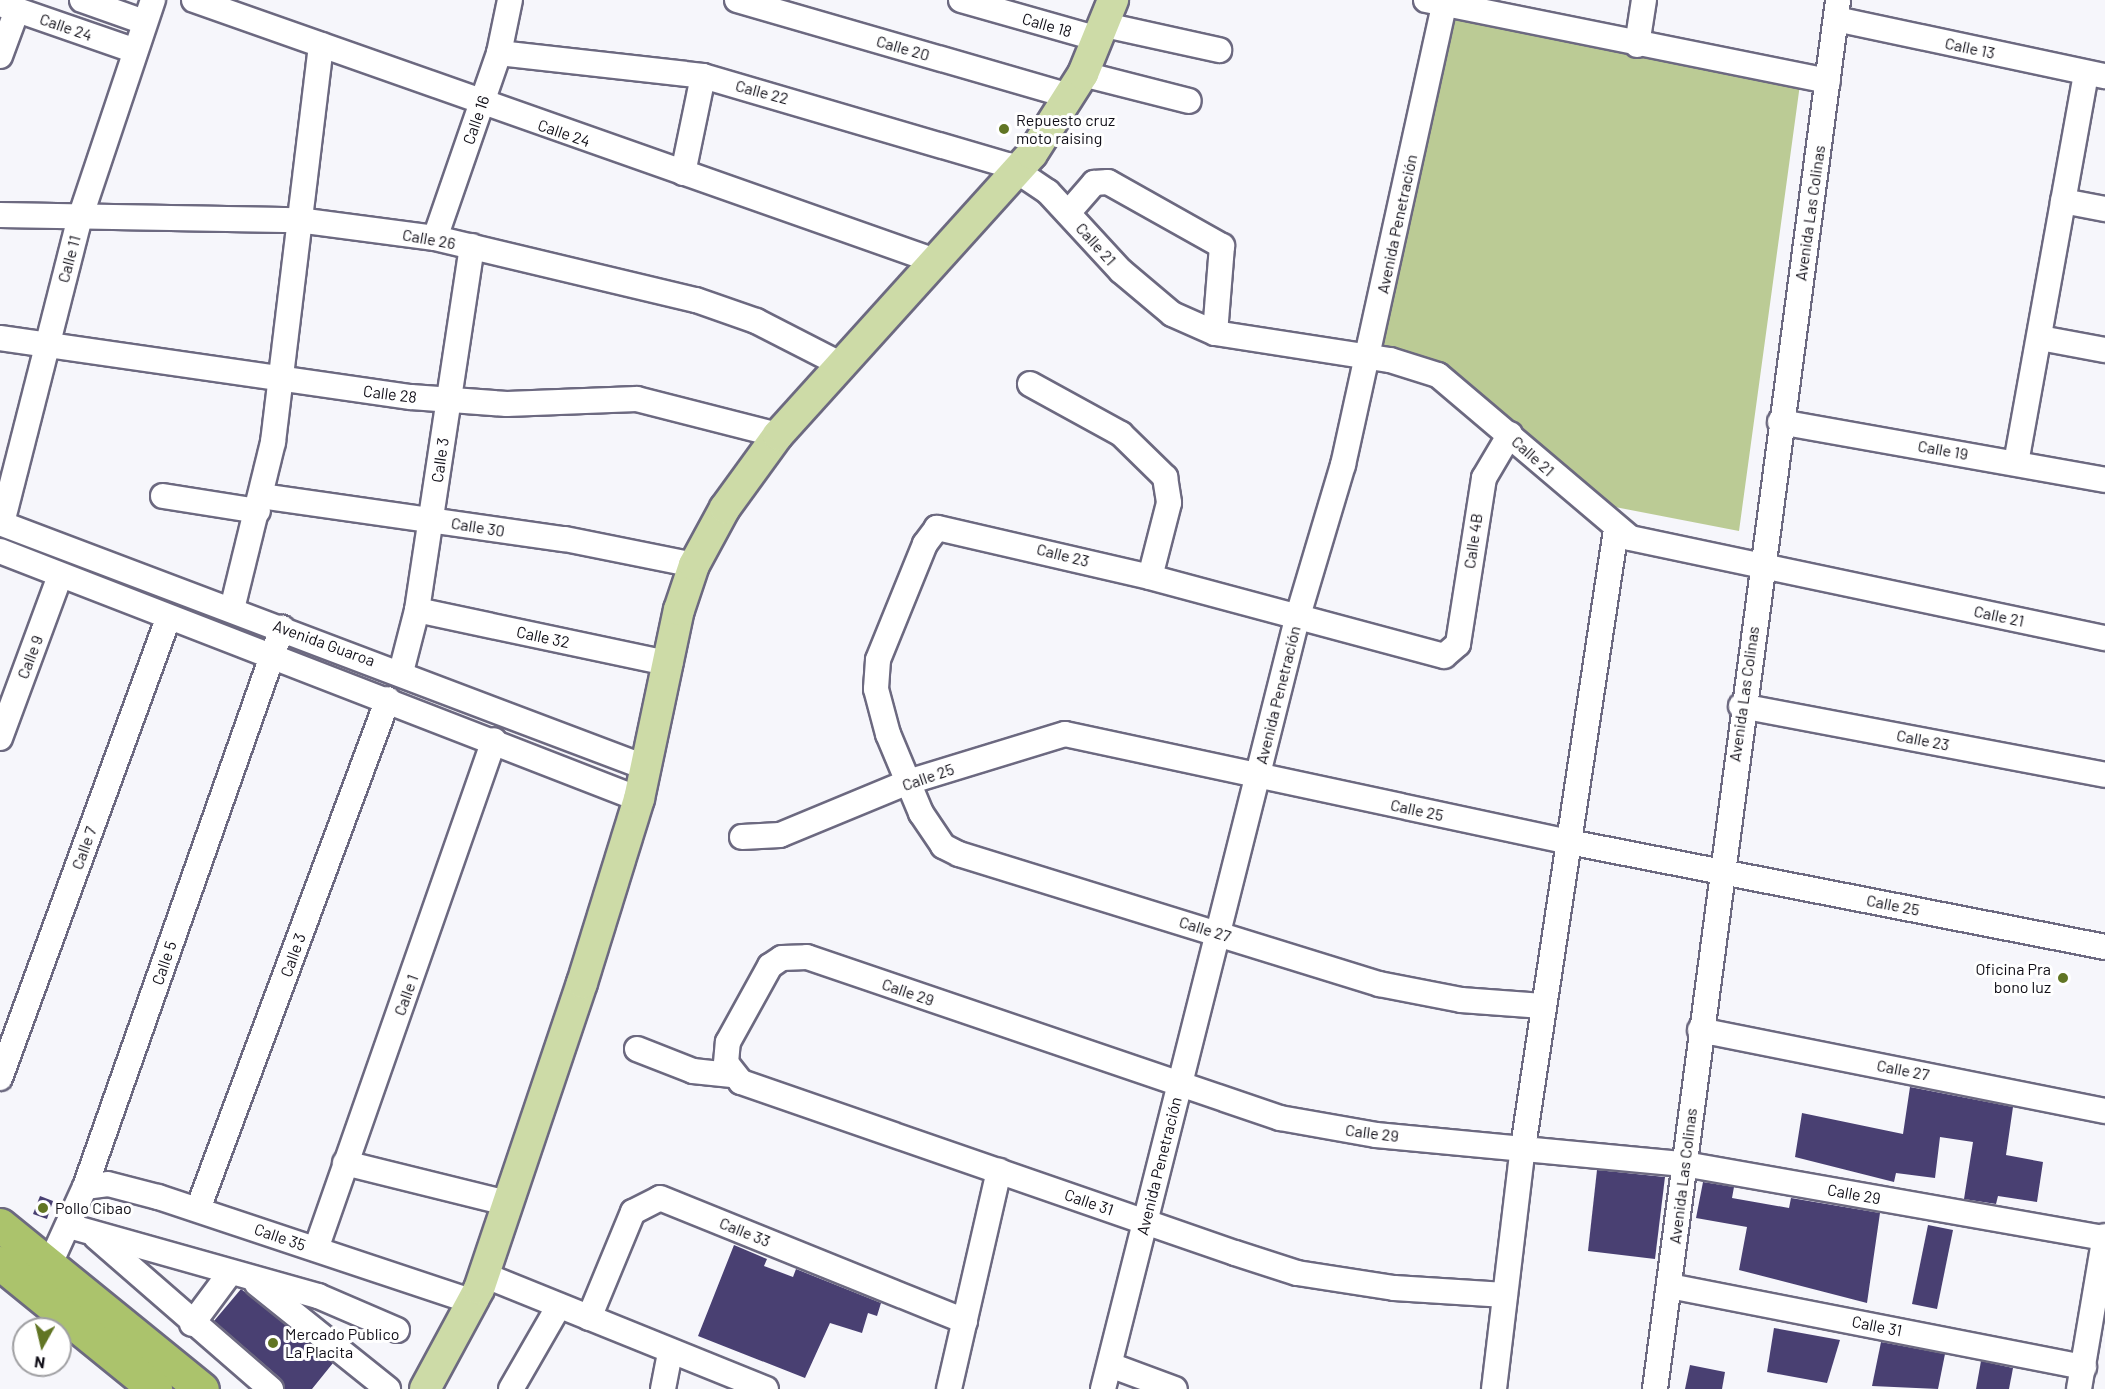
<!DOCTYPE html>
<html>
<head>
<meta charset="utf-8">
<style>
	body { margin:0 }
	#map { position:relative; width:2105px; height:1389px; overflow:hidden; background:#f6f6fb; font-family:Barlow,sans-serif }
	div>[style] { position:absolute }
	[style*='--x'] { left:calc(var(--x)*1px); top:calc(var(--y)*1px); width:calc(var(--w)*1px); rotate:calc(var(--a)*1deg) }
	.green>* { inset:0; background:#bbcb95 }
	.building>* { inset:0; background:#494072 }
	.roads { filter:drop-shadow(2px 0 #6c6980) drop-shadow(-2px 0 #6c6980) drop-shadow(0 2px #6c6980) drop-shadow(0 -2px #6c6980) }
	.minor>* { height:24px; margin:-12px; padding:0 12px; transform-origin:12px; border-radius:12px; background:#fff }
	.major>* { height:30px; margin:-15px; padding:0 15px; transform-origin:15px; border-radius:15px; background:#cddba7 }
	.highway>* { height:33px; margin:-16.5px; padding:0 16.5px; transform-origin:16.5px; border-radius:16.5px; background:#abc36c }
	.dots>* { width:16px; height:16px; translate:-50% -50%; box-sizing:border-box; border:3px solid #fff; border-radius:50% }
	span { translate:-50% -50%; white-space:nowrap; text-align:center; line-height:1.15; -webkit-text-stroke:6px #fff; paint-order:stroke }
	.street-label { font-size:16px; color:#100e17 }
	.poi-label { font-size:16px; color:#100e17 }
	.left { translate:0 -50%; text-align:left }
	.right { translate:-100% -50%; text-align:right }
	.north { position:absolute; left:12px; top:1317px; width:60px; height:60px; box-sizing:border-box; background:#fff; border:2px solid #9f9fa2; border-radius:50%; rotate:188deg; font-size:16px; font-weight:700; line-height:24px; text-align:center; color:#100e17 }
	.north::after { content:''; display:block; margin:auto; width:21px; height:27px; background:#617524; clip-path:polygon(50% 0,100% 100%,50% 72%,0 100%) }
</style>
</head>
<body>
<div id="map">
	<div class="green">
		<i style="clip-path:polygon(1452px 12px,1801px 77px,1739px 531px,1615px 507px,1441px 367px,1379px 350px)"></i>
	</div>
	<div class="building">
		<i style="clip-path:polygon(1910px 1087px,2013px 1107px,2006px 1155px,2043px 1162px,2037px 1202px,1998px 1196px,1996px 1204px,1964px 1199px,1973px 1142px,1940px 1137px,1935px 1178px,1896px 1173px,1894px 1182px,1795px 1157px,1802px 1113px,1903px 1134px)"></i>
		<i style="clip-path:polygon(1597px 1170px,1665px 1177px,1655px 1259px,1588px 1251px)"></i>
		<i style="clip-path:polygon(1703px 1182px,1734px 1187px,1732px 1198px,1789px 1208px,1791px 1198px,1880px 1213px,1867px 1303px,1739px 1270px,1747px 1227px,1696px 1218px)"></i>
		<i style="clip-path:polygon(40px 1196px,53px 1201px,47px 1219px,33px 1214px)"></i>
		<i style="clip-path:polygon(1928px 1225px,1953px 1230px,1937px 1309px,1912px 1304px)"></i>
		<i style="clip-path:polygon(734px 1245px,767px 1259px,764px 1266px,793px 1277px,796px 1269px,881px 1303px,877px 1316px,868px 1313px,862px 1333px,830px 1323px,805px 1378px,698px 1336px)"></i>
		<i style="clip-path:polygon(241px 1289px,333px 1363px,312px 1389px,285px 1389px,280px 1378px,214px 1321px)"></i>
		<i style="clip-path:polygon(1774px 1328px,1840px 1340px,1827px 1383px,1767px 1372px)"></i>
		<i style="clip-path:polygon(1881px 1342px,1945px 1354px,1938px 1389px,1872px 1386px)"></i>
		<i style="clip-path:polygon(1981px 1361px,2013px 1368px,2009px 1389px,1976px 1389px)"></i>
		<i style="clip-path:polygon(1690px 1365px,1725px 1372px,1722px 1389px,1685px 1389px)"></i>
	</div>
	<div class="roads">
		<div class="minor">
			<i style="--x:82;--y:0;--w:66;--a:19.5"></i>
			<i style="--x:194;--y:0;--w:786;--a:19.4"></i>
			<i style="--x:737;--y:0;--w:347;--a:16.1"></i>
			<i style="--x:961;--y:0;--w:143;--a:15.8"></i>
			<i style="--x:1426;--y:0;--w:410;--a:11.4"></i>
			<i style="--x:0;--y:4;--w:141;--a:19.1"></i>
			<i style="--x:1836;--y:19;--w:275;--a:12"></i>
			<i style="--x:1105;--y:25;--w:117;--a:12.4"></i>
			<i style="--x:1637;--y:45;--w:46;--a:-81.2"></i>
			<i style="--x:499;--y:53;--w:205;--a:6.4"></i>
			<i style="--x:703;--y:76;--w:318;--a:16.3"></i>
			<i style="--x:1008;--y:165;--w:48;--a:34"></i>
			<i style="--x:1048;--y:192;--w:108;--a:47.3"></i>
			<i style="--x:1121;--y:271;--w:67;--a:40.1"></i>
			<i style="--x:1172;--y:314;--w:47;--a:23.8"></i>
			<i style="--x:1215;--y:333;--w:177;--a:8.8"></i>
			<i style="--x:1390;--y:360;--w:50;--a:17.4"></i>
			<i style="--x:1438;--y:375;--w:252;--a:40.3"></i>
			<i style="--x:1630;--y:538;--w:485;--a:11.9"></i>
			<i style="--x:0;--y:56;--w:49;--a:-69.7"></i>
			<i style="--x:1083;--y:74;--w:109;--a:14.3"></i>
			<i style="--x:683;--y:173;--w:99;--a:-78.3"></i>
			<i style="--x:2063;--y:201;--w:43;--a:10.8"></i>
			<i style="--x:1068;--y:213;--w:40;--a:-49"></i>
			<i style="--x:1094;--y:183;--w:14;--a:-4"></i>
			<i style="--x:1108;--y:182;--w:131;--a:29.3"></i>
			<i style="--x:1222;--y:246;--w:87;--a:94.6"></i>
			<i style="--x:0;--y:215;--w:298;--a:1"></i>
			<i style="--x:298;--y:220;--w:138;--a:7.5"></i>
			<i style="--x:435;--y:238;--w:268;--a:13.4"></i>
			<i style="--x:696;--y:300;--w:64;--a:19.3"></i>
			<i style="--x:756;--y:321;--w:92;--a:27.1"></i>
			<i style="--x:435;--y:238;--w:196;--a:-70.9"></i>
			<i style="--x:499;--y:53;--w:54;--a:-78.3"></i>
			<i style="--x:0;--y:338;--w:415;--a:8.2"></i>
			<i style="--x:411;--y:397;--w:96;--a:4.2"></i>
			<i style="--x:507;--y:404;--w:130;--a:-2.2"></i>
			<i style="--x:637;--y:399;--w:146;--a:14.3"></i>
			<i style="--x:2040;--y:338;--w:66;--a:10.5"></i>
			<i style="--x:1030;--y:384;--w:104;--a:28.8"></i>
			<i style="--x:1121;--y:434;--w:62;--a:44.3"></i>
			<i style="--x:1165;--y:477;--w:26;--a:81"></i>
			<i style="--x:1169;--y:503;--w:76;--a:104.4"></i>
			<i style="--x:1780;--y:422;--w:330;--a:10.1"></i>
			<i style="--x:1510;--y:434;--w:51;--a:120.6"></i>
			<i style="--x:1484;--y:478;--w:168;--a:98.9"></i>
			<i style="--x:1458;--y:644;--w:18;--a:139"></i>
			<i style="--x:1444;--y:656;--w:304;--a:-165"></i>
			<i style="--x:1150;--y:577;--w:219;--a:-167"></i>
			<i style="--x:937;--y:528;--w:20;--a:127"></i>
			<i style="--x:925;--y:544;--w:125;--a:112.1"></i>
			<i style="--x:878;--y:660;--w:29;--a:94"></i>
			<i style="--x:876;--y:689;--w:47;--a:75.1"></i>
			<i style="--x:888;--y:734;--w:86;--a:67.3"></i>
			<i style="--x:921;--y:813;--w:40;--a:56"></i>
			<i style="--x:943;--y:846;--w:18;--a:27"></i>
			<i style="--x:959;--y:854;--w:440;--a:17.2"></i>
			<i style="--x:1379;--y:984;--w:84;--a:11"></i>
			<i style="--x:1461;--y:1000;--w:82;--a:4.2"></i>
			<i style="--x:2016;--y:463;--w:396;--a:-79.8"></i>
			<i style="--x:163;--y:496;--w:96;--a:9"></i>
			<i style="--x:261;--y:496;--w:307;--a:8.1"></i>
			<i style="--x:565;--y:539;--w:132;--a:11.4"></i>
			<i style="--x:0;--y:523;--w:692;--a:20.74"></i>
			<i style="--x:2;--y:523;--w:315;--a:-75.7"></i>
			<i style="--x:80;--y:218;--w:230;--a:-71.5"></i>
			<i style="--x:0;--y:551;--w:685;--a:21.21"></i>
			<i style="--x:232;--y:609;--w:172;--a:-76.2"></i>
			<i style="--x:273;--y:442;--w:400;--a:-83.1"></i>
			<i style="--x:417;--y:610;--w:259;--a:12"></i>
			<i style="--x:401;--y:672;--w:64;--a:-75.5"></i>
			<i style="--x:417;--y:610;--w:368;--a:-81.4"></i>
			<i style="--x:1741;--y:706;--w:370;--a:10.7"></i>
			<i style="--x:0;--y:738;--w:173;--a:-69.7"></i>
			<i style="--x:742;--y:837;--w:38;--a:-3"></i>
			<i style="--x:780;--y:835;--w:139;--a:-22.5"></i>
			<i style="--x:908;--y:782;--w:164;--a:-17"></i>
			<i style="--x:1065;--y:734;--w:515;--a:12.09"></i>
			<i style="--x:1569;--y:842;--w:546;--a:11.08"></i>
			<i style="--x:1700;--y:1030;--w:413;--a:11.3"></i>
			<i style="--x:637;--y:1049;--w:60;--a:21.4"></i>
			<i style="--x:693;--y:1071;--w:39;--a:6"></i>
			<i style="--x:0;--y:1078;--w:490;--a:-69.9"></i>
			<i style="--x:345;--y:1163;--w:167;--a:13.9"></i>
			<i style="--x:85;--y:1187;--w:23;--a:-7"></i>
			<i style="--x:108;--y:1184;--w:52;--a:14.6"></i>
			<i style="--x:158;--y:1197;--w:332;--a:18.4"></i>
			<i style="--x:198;--y:1209;--w:544;--a:-69.57"></i>
			<i style="--x:69;--y:1226;--w:259;--a:15.7"></i>
			<i style="--x:318;--y:1296;--w:86;--a:23.3"></i>
			<i style="--x:96;--y:1237;--w:232;--a:41"></i>
			<i style="--x:316;--y:1249;--w:539;--a:-70.72"></i>
			<i style="--x:484;--y:1275;--w:304;--a:22"></i>
			<i style="--x:43;--y:1279;--w:101;--a:-65.5"></i>
			<i style="--x:85;--y:1187;--w:593;--a:-70.59"></i>
			<i style="--x:257;--y:1284;--w:168;--a:38.7"></i>
			<i style="--x:1670;--y:1286;--w:422;--a:11.1"></i>
			<i style="--x:1505;--y:1295;--w:111;--a:-176.4"></i>
			<i style="--x:1394;--y:1288;--w:98;--a:-171.2"></i>
			<i style="--x:1297;--y:1273;--w:65;--a:-162.1"></i>
			<i style="--x:1235;--y:1253;--w:523;--a:-160.91"></i>
			<i style="--x:741;--y:1082;--w:24;--a:-128"></i>
			<i style="--x:726;--y:1063;--w:21;--a:-85"></i>
			<i style="--x:728;--y:1042;--w:87;--a:-61.1"></i>
			<i style="--x:770;--y:966;--w:14;--a:-34"></i>
			<i style="--x:782;--y:958;--w:25;--a:-2"></i>
			<i style="--x:807;--y:957;--w:500;--a:18.8"></i>
			<i style="--x:1280;--y:1118;--w:97;--a:10"></i>
			<i style="--x:1376;--y:1135;--w:309;--a:5.4"></i>
			<i style="--x:1684;--y:1164;--w:427;--a:10"></i>
			<i style="--x:589;--y:1318;--w:115;--a:-67.5"></i>
			<i style="--x:633;--y:1212;--w:30;--a:-27"></i>
			<i style="--x:660;--y:1198;--w:329;--a:22"></i>
			<i style="--x:192;--y:1324;--w:64;--a:-53.3"></i>
			<i style="--x:1110;--y:1365;--w:69;--a:20.3"></i>
			<i style="--x:511;--y:1389;--w:96;--a:-60"></i>
			<i style="--x:663;--y:1389;--w:38;--a:-79"></i>
			<i style="--x:949;--y:1389;--w:224;--a:-77.1"></i>
			<i style="--x:1103;--y:1389;--w:794;--a:-75.86"></i>
			<i style="--x:1297;--y:619;--w:161;--a:-73.4"></i>
			<i style="--x:1343;--y:465;--w:476;--a:-77.6"></i>
			<i style="--x:1494;--y:1389;--w:244;--a:-83.2"></i>
			<i style="--x:1523;--y:1147;--w:624;--a:-81.43"></i>
			<i style="--x:1655;--y:1389;--w:1401;--a:-82.49"></i>
			<i style="--x:2079;--y:1389;--w:155;--a:-80.4"></i>
		</div>
		<div class="major">
			<i style="--x:425;--y:1389;--w:114;--a:-61.6"></i>
			<i style="--x:479;--y:1289;--w:323;--a:-71.4"></i>
			<i style="--x:582;--y:983;--w:193;--a:-72.8"></i>
			<i style="--x:639;--y:799;--w:193;--a:-78.1"></i>
			<i style="--x:679;--y:610;--w:47;--a:-71.6"></i>
			<i style="--x:694;--y:565;--w:65;--a:-61.5"></i>
			<i style="--x:725;--y:508;--w:90;--a:-54"></i>
			<i style="--x:778;--y:435;--w:379;--a:-47.9"></i>
			<i style="--x:1032;--y:154;--w:95;--a:-57.5"></i>
			<i style="--x:1083;--y:74;--w:80;--a:-67.9"></i>
		</div>
		<div class="highway">
			<i style="--x:0;--y:1225;--w:260;--a:39.1"></i>
			<i style="--x:0;--y:1263;--w:200;--a:39.1"></i>
		</div>
	</div>
	<div class="dots">
		<i style="left:1004px;top:129px;background:#617524"></i>
		<i style="left:2063px;top:978px;background:#617524"></i>
		<i style="left:43px;top:1208px;background:#617524"></i>
		<i style="left:273px;top:1343px;background:#617524"></i>
	</div>
	<div class="street-label">
		<span style="left:1047px;top:25px;rotate:16deg">Calle 18</span>
		<span style="left:66px;top:27px;rotate:19deg">Calle 24</span>
		<span style="left:903px;top:48px;rotate:16deg">Calle 20</span>
		<span style="left:1970px;top:48px;rotate:12deg">Calle 13</span>
		<span style="left:762px;top:92px;rotate:15deg">Calle 22</span>
		<span style="left:476px;top:120px;rotate:-71deg">Calle 16</span>
		<span style="left:564px;top:133px;rotate:19deg">Calle 24</span>
		<span style="left:1810px;top:213px;rotate:-82deg">Avenida Las Colinas</span>
		<span style="left:1397px;top:224px;rotate:-78deg">Avenida Penetración</span>
		<span style="left:429px;top:239px;rotate:10deg">Calle 26</span>
		<span style="left:1096px;top:244px;rotate:48deg">Calle 21</span>
		<span style="left:69px;top:259px;rotate:-75deg">Calle 11</span>
		<span style="left:390px;top:394px;rotate:7deg">Calle 28</span>
		<span style="left:1943px;top:450px;rotate:10deg">Calle 19</span>
		<span style="left:1533px;top:456px;rotate:42deg">Calle 21</span>
		<span style="left:440px;top:460px;rotate:-82deg">Calle 3</span>
		<span style="left:478px;top:527px;rotate:9deg">Calle 30</span>
		<span style="left:1473px;top:541px;rotate:-82deg">Calle 4B</span>
		<span style="left:1063px;top:555px;rotate:14deg">Calle 23</span>
		<span style="left:1999px;top:616px;rotate:12deg">Calle 21</span>
		<span style="left:543px;top:637px;rotate:12deg">Calle 32</span>
		<span style="left:324px;top:643px;rotate:20deg">Avenida Guaroa</span>
		<span style="left:30px;top:657px;rotate:-69deg">Calle 9</span>
		<span style="left:1744px;top:694px;rotate:-82deg">Avenida Las Colinas</span>
		<span style="left:1278px;top:695px;rotate:-76deg">Avenida Penetración</span>
		<span style="left:1923px;top:740px;rotate:11deg">Calle 23</span>
		<span style="left:928px;top:777px;rotate:-19deg">Calle 25</span>
		<span style="left:1417px;top:810px;rotate:12deg">Calle 25</span>
		<span style="left:84px;top:848px;rotate:-70deg">Calle 7</span>
		<span style="left:1893px;top:905px;rotate:11deg">Calle 25</span>
		<span style="left:1205px;top:929px;rotate:17deg">Calle 27</span>
		<span style="left:293px;top:955px;rotate:-70deg">Calle 3</span>
		<span style="left:164px;top:963px;rotate:-71deg">Calle 5</span>
		<span style="left:908px;top:992px;rotate:19deg">Calle 29</span>
		<span style="left:406px;top:995px;rotate:-70deg">Calle 1</span>
		<span style="left:1903px;top:1070px;rotate:11deg">Calle 27</span>
		<span style="left:1372px;top:1133px;rotate:7deg">Calle 29</span>
		<span style="left:1159px;top:1166px;rotate:-76deg">Avenida Penetración</span>
		<span style="left:1683px;top:1176px;rotate:-83deg">Avenida Las Colinas</span>
		<span style="left:1854px;top:1194px;rotate:10deg">Calle 29</span>
		<span style="left:1089px;top:1202px;rotate:19deg">Calle 31</span>
		<span style="left:745px;top:1232px;rotate:22deg">Calle 33</span>
		<span style="left:280px;top:1237px;rotate:19deg">Calle 35</span>
		<span style="left:1877px;top:1326px;rotate:11deg">Calle 31</span>
	</div>
	<div class="poi-label">
		<span class="left" style="left:1016px;top:129px">Repuesto cruz<br>moto raising</span>
		<span class="right" style="left:2051px;top:978px">Oficina Pra<br>bono luz</span>
		<span class="left" style="left:55px;top:1208px">Pollo Cibao</span>
		<span class="left" style="left:285px;top:1343px">Mercado Publico<br>La Placita</span>
	</div>
	<div class="north">N</div>
</div>
</body>
</html>
